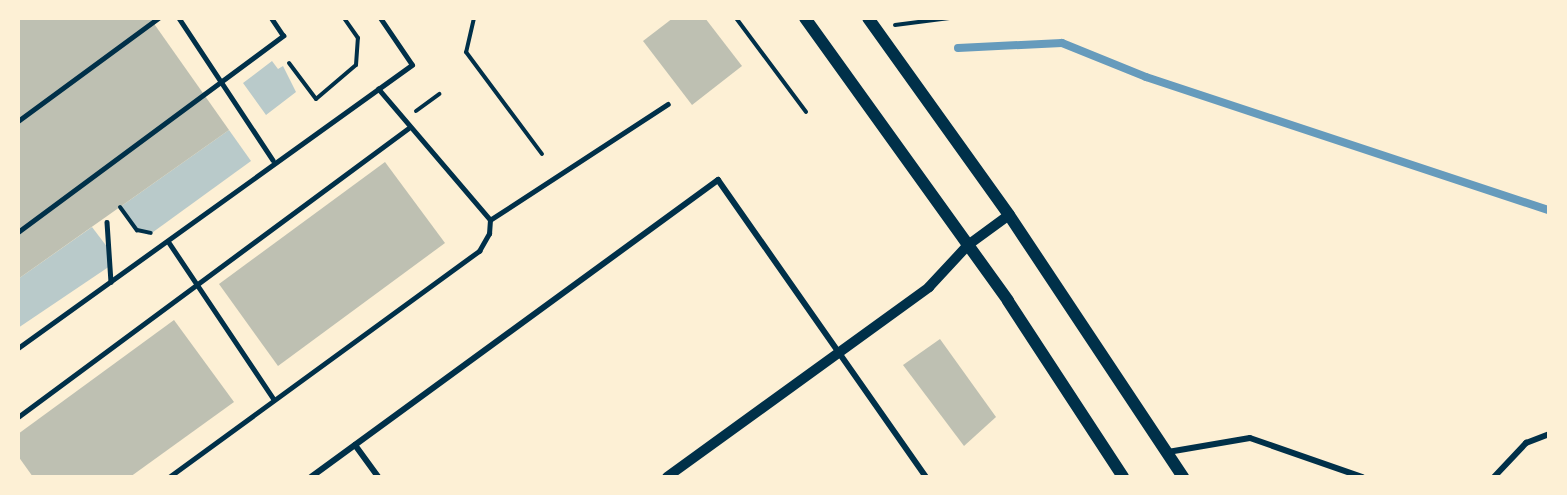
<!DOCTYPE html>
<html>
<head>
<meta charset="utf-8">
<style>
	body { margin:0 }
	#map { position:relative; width:1567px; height:495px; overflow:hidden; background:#fdf0d5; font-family:"DejaVu Sans",sans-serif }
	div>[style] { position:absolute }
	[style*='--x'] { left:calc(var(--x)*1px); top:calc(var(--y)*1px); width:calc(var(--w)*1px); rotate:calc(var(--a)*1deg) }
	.green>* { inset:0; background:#b9caca }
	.stream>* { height:8px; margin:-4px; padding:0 4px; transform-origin:4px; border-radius:4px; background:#669bbc }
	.building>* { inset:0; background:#bec0b2 }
	.path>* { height:4px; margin:-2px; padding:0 2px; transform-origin:2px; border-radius:2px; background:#003049 }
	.service>* { height:4.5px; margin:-2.25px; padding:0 2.25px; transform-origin:2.25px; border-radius:2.25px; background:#003049 }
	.minor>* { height:6px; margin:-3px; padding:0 3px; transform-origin:3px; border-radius:3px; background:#003049 }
	.tertiary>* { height:10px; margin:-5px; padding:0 5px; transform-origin:5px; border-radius:5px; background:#003049 }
	.secondary>* { height:12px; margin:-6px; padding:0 6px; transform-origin:6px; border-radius:6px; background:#003049 }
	span { translate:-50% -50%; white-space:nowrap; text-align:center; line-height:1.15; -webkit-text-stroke:6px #fdf0d5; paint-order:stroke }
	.frame { position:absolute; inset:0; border:20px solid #fdf0d5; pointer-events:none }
</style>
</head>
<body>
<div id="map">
	<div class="green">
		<i style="clip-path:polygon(272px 61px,278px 69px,283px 66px,296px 92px,266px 115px,243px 83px)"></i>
		<i style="clip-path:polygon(229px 130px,251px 161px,149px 235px,137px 230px,120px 207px)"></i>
		<i style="clip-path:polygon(92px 227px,111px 252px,110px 266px,18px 328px,18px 279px)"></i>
	</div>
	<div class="stream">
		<i style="--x:958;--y:48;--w:104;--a:-2.8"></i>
		<i style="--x:1062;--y:43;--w:91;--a:22"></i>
		<i style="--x:1146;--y:77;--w:424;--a:18.3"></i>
	</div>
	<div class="building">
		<i style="clip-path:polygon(18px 18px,150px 18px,229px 130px,18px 279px)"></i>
		<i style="clip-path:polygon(673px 18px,705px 18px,742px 66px,692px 105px,643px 41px)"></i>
		<i style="clip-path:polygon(385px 162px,445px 243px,278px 366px,219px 284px)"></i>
		<i style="clip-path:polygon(174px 320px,234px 402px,130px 477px,33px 477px,18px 456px,18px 434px)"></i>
		<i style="clip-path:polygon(940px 339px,996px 417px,964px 446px,903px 365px)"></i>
	</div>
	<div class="path">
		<i style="--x:474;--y:18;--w:35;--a:103"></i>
		<i style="--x:466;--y:52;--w:127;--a:53.3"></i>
		<i style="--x:736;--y:18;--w:117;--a:53.3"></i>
		<i style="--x:1088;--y:18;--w:23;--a:0"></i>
		<i style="--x:895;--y:25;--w:55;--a:-7.3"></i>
		<i style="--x:289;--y:63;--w:45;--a:53.1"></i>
		<i style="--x:316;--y:99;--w:52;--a:-40.4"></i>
		<i style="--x:356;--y:65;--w:27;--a:-86"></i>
		<i style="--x:358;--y:38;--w:24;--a:-125"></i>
		<i style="--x:416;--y:111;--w:29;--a:-36"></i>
		<i style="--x:120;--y:207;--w:29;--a:54"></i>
		<i style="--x:137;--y:230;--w:14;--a:12"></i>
	</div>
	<div class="service">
		<i style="--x:179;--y:18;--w:170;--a:56.5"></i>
		<i style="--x:18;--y:121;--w:174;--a:-36.3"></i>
		<i style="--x:490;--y:220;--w:212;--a:-33.1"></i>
		<i style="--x:107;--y:222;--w:60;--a:86.2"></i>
		<i style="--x:18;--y:232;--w:330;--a:-36.5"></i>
		<i style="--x:283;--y:36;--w:22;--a:-124"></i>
		<i style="--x:168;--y:241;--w:189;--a:56.2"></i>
		<i style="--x:18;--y:348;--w:485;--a:-35.7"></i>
		<i style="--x:412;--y:65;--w:57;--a:-124.2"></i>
		<i style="--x:18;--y:417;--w:485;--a:-36.5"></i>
		<i style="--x:169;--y:477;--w:384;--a:-36.1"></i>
		<i style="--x:479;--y:251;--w:20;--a:-60"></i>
		<i style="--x:489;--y:234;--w:14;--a:-86"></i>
		<i style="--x:490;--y:220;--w:172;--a:-130.5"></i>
	</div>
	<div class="minor">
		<i style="--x:355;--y:445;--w:39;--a:54"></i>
		<i style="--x:1168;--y:452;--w:83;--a:-9.7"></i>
		<i style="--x:1250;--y:438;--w:119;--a:19.2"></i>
		<i style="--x:311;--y:477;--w:504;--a:-36.12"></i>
		<i style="--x:718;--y:180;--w:363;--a:55"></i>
		<i style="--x:1494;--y:477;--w:47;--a:-46.7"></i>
		<i style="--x:1526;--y:443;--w:25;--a:-21"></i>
	</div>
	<div class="tertiary">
		<i style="--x:667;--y:477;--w:324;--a:-35.9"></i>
		<i style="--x:929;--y:287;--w:57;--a:-47.1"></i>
		<i style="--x:968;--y:245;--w:51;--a:-36.2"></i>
	</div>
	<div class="secondary">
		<i style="--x:805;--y:18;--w:348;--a:54.3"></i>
		<i style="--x:1008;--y:301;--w:210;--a:56.8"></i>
		<i style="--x:868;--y:18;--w:242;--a:54.4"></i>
		<i style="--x:1009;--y:215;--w:315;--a:56.4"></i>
	</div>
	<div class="frame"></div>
</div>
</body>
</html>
